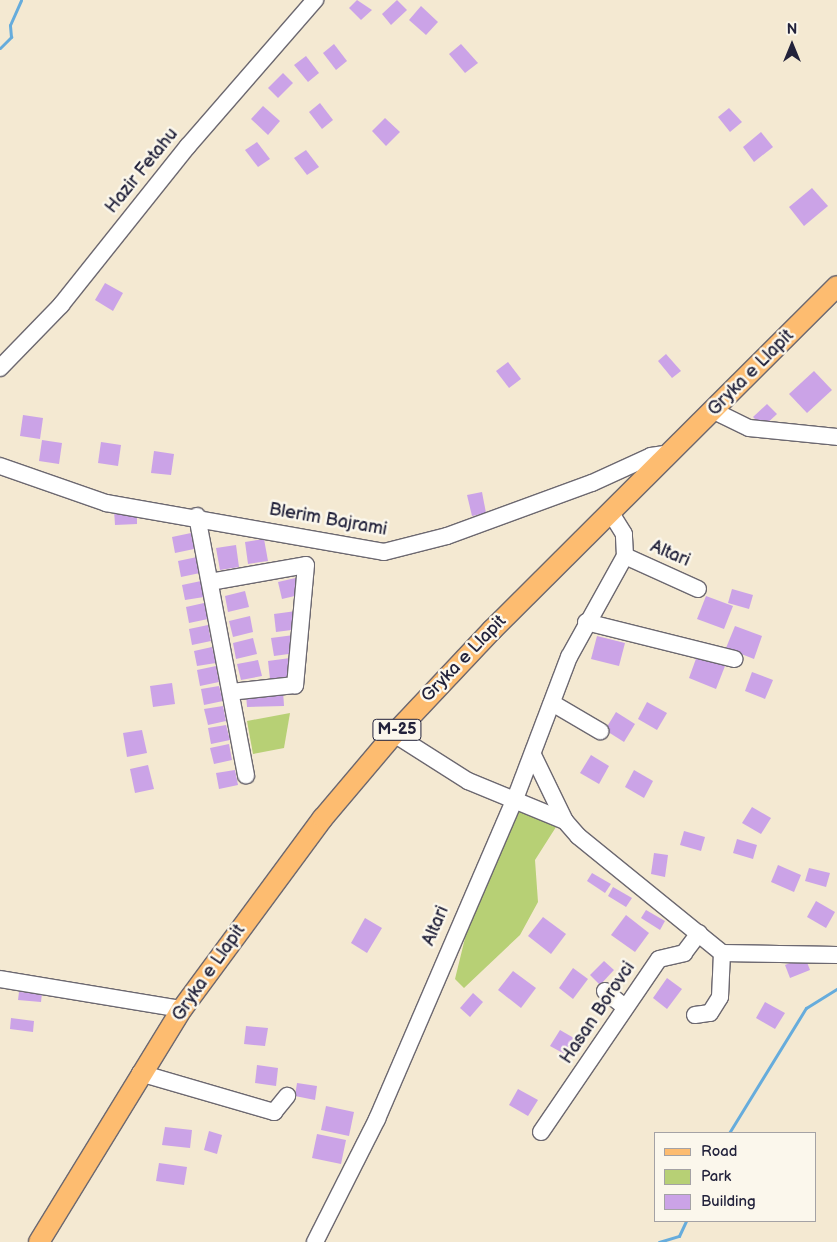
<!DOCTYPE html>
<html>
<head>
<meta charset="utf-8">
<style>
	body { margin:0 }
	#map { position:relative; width:837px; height:1242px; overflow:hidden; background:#f4e9d2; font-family:"Balsamiq Sans",sans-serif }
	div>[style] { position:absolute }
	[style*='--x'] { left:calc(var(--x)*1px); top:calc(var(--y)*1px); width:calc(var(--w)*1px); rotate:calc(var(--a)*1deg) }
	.green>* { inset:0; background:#b7d075 }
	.stream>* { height:3px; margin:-1.5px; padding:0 1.5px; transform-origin:1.5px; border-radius:1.5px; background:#66acdc }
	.building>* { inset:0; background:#cba3e7 }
	.roads { filter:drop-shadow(1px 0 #6c6870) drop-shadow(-1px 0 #6c6870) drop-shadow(0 1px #6c6870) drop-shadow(0 -1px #6c6870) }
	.minor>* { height:16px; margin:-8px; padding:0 8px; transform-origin:8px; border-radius:8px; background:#fff }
	.major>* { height:20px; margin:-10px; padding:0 10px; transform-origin:10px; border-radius:10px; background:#fdbc70 }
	span { translate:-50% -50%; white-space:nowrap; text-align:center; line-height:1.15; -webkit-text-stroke:5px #fbf7ec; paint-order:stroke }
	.shield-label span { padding:1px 4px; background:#fbf7ec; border:1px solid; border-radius:4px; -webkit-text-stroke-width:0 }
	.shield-label { font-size:16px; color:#22223b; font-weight:700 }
	.street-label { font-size:18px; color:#22223b }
	.legend { position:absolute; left:654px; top:1132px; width:162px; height:90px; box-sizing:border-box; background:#fbf7ec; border:1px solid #a4a2a5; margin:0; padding:6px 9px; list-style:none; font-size:15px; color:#22223b }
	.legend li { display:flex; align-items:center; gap:10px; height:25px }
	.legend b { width:25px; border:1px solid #a4a2a5 }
	.north { position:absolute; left:767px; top:20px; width:50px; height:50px; -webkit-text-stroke:4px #fbf7ec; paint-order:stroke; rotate:0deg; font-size:14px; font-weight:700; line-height:20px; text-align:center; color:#22223b }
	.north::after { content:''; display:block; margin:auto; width:18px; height:22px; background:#22223b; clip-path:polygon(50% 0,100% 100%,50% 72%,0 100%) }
</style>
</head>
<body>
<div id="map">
	<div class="green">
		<i style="clip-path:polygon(290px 713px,284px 748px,253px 754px,247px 721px)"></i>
		<i style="clip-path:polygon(519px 807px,556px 827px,535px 860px,538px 902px,520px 935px,464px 988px,455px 979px,466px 934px)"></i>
	</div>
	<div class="stream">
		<i style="--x:0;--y:48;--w:16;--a:-45"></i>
		<i style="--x:11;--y:37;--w:12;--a:-95"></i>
		<i style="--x:10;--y:25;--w:27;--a:-66"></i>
		<i style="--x:729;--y:1133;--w:147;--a:-58.4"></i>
		<i style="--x:806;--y:1008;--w:36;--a:-32"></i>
		<i style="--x:659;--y:1242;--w:21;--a:-17"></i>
		<i style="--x:679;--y:1236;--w:17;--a:-65"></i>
	</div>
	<div class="building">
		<i style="clip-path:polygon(357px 0,372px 10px,361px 20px,349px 8px)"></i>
		<i style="clip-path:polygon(397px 0,407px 10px,391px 25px,382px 14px)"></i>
		<i style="clip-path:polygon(421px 6px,438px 22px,426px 35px,409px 20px)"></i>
		<i style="clip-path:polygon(334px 44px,347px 61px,336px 70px,323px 53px)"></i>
		<i style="clip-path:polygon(461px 44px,478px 63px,465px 73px,449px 54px)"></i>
		<i style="clip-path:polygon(306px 56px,319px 73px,308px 82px,294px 65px)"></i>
		<i style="clip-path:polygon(283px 73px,293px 83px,278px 98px,268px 88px)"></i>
		<i style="clip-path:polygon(320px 103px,333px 120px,322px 129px,309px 112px)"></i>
		<i style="clip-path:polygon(263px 106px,280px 121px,268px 135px,251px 119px)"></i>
		<i style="clip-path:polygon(729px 108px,742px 122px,730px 132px,718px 117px)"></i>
		<i style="clip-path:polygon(385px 118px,400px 132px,386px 146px,372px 131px)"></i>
		<i style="clip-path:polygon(761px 132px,773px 147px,754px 162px,743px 147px)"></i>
		<i style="clip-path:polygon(257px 142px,270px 159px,258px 167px,245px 150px)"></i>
		<i style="clip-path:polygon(306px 150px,319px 167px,307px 175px,294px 158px)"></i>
		<i style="clip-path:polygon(812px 188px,828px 206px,804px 226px,789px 207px)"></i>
		<i style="clip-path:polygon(105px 283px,123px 293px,113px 311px,95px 300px)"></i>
		<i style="clip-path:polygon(666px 354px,681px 371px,672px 378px,658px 361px)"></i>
		<i style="clip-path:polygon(508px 362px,521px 379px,509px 388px,496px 371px)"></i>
		<i style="clip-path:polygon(814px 371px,832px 390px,807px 413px,789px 394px)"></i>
		<i style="clip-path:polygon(767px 404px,777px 414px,763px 427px,753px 417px)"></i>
		<i style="clip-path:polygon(23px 415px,43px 418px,40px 439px,20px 436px)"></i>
		<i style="clip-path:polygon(42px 440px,62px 443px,59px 464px,39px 461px)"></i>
		<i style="clip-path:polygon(101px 442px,121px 445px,118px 466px,98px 463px)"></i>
		<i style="clip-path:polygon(154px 451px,174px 454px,171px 475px,151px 473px)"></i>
		<i style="clip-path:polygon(482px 492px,486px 513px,472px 516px,467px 495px)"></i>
		<i style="clip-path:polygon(114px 510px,137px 510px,137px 524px,115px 525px)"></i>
		<i style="clip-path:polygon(191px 533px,194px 549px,175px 553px,172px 537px)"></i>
		<i style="clip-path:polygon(264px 539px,268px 561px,248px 564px,245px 542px)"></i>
		<i style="clip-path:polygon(236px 545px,239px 567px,220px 570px,216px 548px)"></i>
		<i style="clip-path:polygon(197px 557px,200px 573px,181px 577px,178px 561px)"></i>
		<i style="clip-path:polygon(300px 577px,299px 595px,282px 599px,278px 582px)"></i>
		<i style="clip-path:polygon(201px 581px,204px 597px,185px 600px,182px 585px)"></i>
		<i style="clip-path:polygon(732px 589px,753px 595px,749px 609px,728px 603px)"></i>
		<i style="clip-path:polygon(245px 591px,249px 607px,228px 612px,225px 596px)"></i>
		<i style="clip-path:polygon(706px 596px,733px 606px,724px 629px,697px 619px)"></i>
		<i style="clip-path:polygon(204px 603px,208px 619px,189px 623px,186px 607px)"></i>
		<i style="clip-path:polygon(296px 611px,299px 629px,276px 632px,274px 614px)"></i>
		<i style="clip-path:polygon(250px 616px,253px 632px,233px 637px,229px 621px)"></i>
		<i style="clip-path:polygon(208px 625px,211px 641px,192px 645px,189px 629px)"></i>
		<i style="clip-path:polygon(735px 626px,762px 636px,754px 659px,726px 648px)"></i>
		<i style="clip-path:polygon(294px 635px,296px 653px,274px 656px,271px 638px)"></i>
		<i style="clip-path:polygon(597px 636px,625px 643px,619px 666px,591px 659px)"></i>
		<i style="clip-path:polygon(253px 638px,257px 654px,236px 659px,233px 643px)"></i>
		<i style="clip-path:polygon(212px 647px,216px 663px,197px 666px,194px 651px)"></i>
		<i style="clip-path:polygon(697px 656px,725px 666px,716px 689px,689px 678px)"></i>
		<i style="clip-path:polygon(290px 658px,292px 676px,270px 679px,268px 661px)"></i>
		<i style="clip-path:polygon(258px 660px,262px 676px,241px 680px,237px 664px)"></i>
		<i style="clip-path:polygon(216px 666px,219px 682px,200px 686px,197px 670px)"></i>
		<i style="clip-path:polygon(752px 672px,773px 680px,765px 699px,745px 691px)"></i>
		<i style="clip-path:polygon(172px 683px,175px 704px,153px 707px,150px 686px)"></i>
		<i style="clip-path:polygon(219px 686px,223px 701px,204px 705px,201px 689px)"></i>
		<i style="clip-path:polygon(283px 691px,284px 706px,247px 707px,246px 693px)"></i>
		<i style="clip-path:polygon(647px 702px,667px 713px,657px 730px,638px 719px)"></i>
		<i style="clip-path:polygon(223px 706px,226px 721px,208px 725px,204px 709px)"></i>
		<i style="clip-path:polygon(616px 712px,635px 724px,624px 742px,605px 730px)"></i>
		<i style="clip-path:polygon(226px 725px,230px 740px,211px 744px,208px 728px)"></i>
		<i style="clip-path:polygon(142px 730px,147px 753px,127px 757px,123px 733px)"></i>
		<i style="clip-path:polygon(229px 744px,232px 760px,214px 764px,210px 748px)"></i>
		<i style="clip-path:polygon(591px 755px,609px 766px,599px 784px,580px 773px)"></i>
		<i style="clip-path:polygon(148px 765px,154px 789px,135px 793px,130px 769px)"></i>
		<i style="clip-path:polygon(235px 770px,238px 785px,219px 789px,216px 773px)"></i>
		<i style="clip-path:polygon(634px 770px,653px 781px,644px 798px,625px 787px)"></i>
		<i style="clip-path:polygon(752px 807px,771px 818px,761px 834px,742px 823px)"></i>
		<i style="clip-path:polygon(684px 831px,705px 837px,701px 851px,680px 845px)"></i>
		<i style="clip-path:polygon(737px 839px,757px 845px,753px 859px,733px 853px)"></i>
		<i style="clip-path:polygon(654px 853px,668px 855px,665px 877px,651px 874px)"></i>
		<i style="clip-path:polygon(778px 865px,801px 875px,794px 892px,771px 882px)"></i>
		<i style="clip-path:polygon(809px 868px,830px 873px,826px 887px,805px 881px)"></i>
		<i style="clip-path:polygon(592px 873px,611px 884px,605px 893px,587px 881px)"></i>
		<i style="clip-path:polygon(613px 887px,632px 898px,626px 907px,608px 896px)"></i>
		<i style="clip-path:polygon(816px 901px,835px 912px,826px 928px,807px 917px)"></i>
		<i style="clip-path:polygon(646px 910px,665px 921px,660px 930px,641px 918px)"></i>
		<i style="clip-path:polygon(626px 915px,649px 933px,635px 952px,611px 935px)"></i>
		<i style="clip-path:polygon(543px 917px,566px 934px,551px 954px,528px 936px)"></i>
		<i style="clip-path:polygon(365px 918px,382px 928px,367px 953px,351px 943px)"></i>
		<i style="clip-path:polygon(805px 957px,810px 970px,790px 978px,785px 965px)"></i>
		<i style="clip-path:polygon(604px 961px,614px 970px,600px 985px,590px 975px)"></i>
		<i style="clip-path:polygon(573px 968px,588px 979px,573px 999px,559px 988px)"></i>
		<i style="clip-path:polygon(513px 971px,536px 988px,521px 1008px,498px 990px)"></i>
		<i style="clip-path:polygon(667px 978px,682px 989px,667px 1009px,653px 998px)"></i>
		<i style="clip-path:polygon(19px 992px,42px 993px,41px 1002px,18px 1000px)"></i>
		<i style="clip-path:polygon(473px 993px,483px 1002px,470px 1017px,460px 1008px)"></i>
		<i style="clip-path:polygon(765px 1002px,785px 1013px,775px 1029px,756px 1018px)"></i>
		<i style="clip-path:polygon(11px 1018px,34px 1021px,33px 1032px,10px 1029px)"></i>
		<i style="clip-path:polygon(246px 1026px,268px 1028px,265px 1046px,244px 1044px)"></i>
		<i style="clip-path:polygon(560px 1030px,579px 1041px,570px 1057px,550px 1046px)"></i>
		<i style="clip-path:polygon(257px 1065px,278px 1068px,276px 1086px,255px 1083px)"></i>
		<i style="clip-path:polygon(297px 1083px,317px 1086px,315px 1100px,295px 1096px)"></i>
		<i style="clip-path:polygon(518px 1089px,538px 1100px,528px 1116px,509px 1105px)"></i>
		<i style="clip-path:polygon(326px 1106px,354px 1112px,349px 1136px,321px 1130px)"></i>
		<i style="clip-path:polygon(165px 1127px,192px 1130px,190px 1148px,162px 1145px)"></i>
		<i style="clip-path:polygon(209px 1131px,222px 1135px,217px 1154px,204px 1150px)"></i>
		<i style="clip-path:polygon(317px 1134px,346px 1140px,341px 1164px,312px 1158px)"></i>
		<i style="clip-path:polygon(159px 1163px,187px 1167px,184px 1185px,156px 1181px)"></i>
	</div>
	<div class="roads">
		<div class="minor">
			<i style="--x:0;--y:368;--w:88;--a:-45.9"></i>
			<i style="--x:61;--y:305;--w:203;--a:-51.4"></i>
			<i style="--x:188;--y:146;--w:194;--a:-49"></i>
			<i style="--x:714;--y:411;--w:39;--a:26"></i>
			<i style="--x:749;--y:428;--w:88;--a:5.8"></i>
			<i style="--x:0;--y:466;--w:112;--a:19.2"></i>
			<i style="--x:106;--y:503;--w:282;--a:10"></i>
			<i style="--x:384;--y:552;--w:65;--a:-14.3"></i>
			<i style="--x:447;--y:536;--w:154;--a:-20.1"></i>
			<i style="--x:592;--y:483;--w:65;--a:-24.6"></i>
			<i style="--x:651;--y:456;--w:19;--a:-9"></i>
			<i style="--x:197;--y:516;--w:264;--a:79.3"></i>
			<i style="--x:625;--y:556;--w:80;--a:24.3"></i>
			<i style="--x:210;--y:582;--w:97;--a:-10"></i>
			<i style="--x:306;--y:565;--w:121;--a:95.2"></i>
			<i style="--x:295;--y:685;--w:64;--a:173.8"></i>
			<i style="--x:586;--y:622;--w:153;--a:14"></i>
			<i style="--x:552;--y:703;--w:56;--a:30.3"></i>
			<i style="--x:394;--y:734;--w:88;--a:32.4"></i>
			<i style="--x:468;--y:781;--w:105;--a:22.4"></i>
			<i style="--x:533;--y:755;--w:73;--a:64.1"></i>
			<i style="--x:565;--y:821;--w:20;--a:49"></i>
			<i style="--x:578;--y:836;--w:186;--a:39.1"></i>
			<i style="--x:722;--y:953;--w:115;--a:1"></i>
			<i style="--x:0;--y:979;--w:184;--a:9.4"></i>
			<i style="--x:605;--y:991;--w:26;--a:39"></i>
			<i style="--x:695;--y:1015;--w:15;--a:-8"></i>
			<i style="--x:710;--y:1013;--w:19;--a:-58"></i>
			<i style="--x:720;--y:997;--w:44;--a:-87.4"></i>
			<i style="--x:140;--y:1073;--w:140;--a:16.2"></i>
			<i style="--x:274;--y:1112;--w:21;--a:-51"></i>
			<i style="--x:541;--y:1132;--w:209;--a:-55.7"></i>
			<i style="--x:659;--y:959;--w:26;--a:-13"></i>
			<i style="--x:684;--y:953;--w:25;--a:-53"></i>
			<i style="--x:315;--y:1242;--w:138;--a:-63.2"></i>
			<i style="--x:377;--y:1119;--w:348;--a:-66.7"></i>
			<i style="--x:515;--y:799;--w:152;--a:-69.2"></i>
			<i style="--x:569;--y:657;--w:115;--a:-61"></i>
			<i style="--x:625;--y:556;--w:22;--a:-93"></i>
			<i style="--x:624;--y:534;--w:26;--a:-122"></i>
		</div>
		<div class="major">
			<i style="--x:39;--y:1242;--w:273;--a:-58.5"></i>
			<i style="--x:182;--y:1009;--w:237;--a:-53.6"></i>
			<i style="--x:323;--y:818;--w:110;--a:-49.8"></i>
			<i style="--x:394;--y:734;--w:143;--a:-46.7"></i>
			<i style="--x:492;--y:630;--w:487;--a:-44.9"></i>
		</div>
	</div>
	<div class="shield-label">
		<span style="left:397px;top:730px">M-25</span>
	</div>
	<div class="street-label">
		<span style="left:142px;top:171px;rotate:-51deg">Hazir Fetahu</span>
		<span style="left:751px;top:373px;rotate:-45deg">Gryka e Llapit</span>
		<span style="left:328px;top:520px;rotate:10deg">Blerim Bajrami</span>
		<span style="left:670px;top:554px;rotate:23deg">Altari</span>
		<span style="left:464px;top:659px;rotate:-46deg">Gryka e Llapit</span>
		<span style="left:436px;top:926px;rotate:-67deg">Altari</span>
		<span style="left:209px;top:973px;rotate:-55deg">Gryka e Llapit</span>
		<span style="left:598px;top:1013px;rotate:-56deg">Hasan Borovci</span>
	</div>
	<ul class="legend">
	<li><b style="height:6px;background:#fdbc70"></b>Road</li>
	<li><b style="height:14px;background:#b7d075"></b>Park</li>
	<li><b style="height:14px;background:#cba3e7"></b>Building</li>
	</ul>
	<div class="north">N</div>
</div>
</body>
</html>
